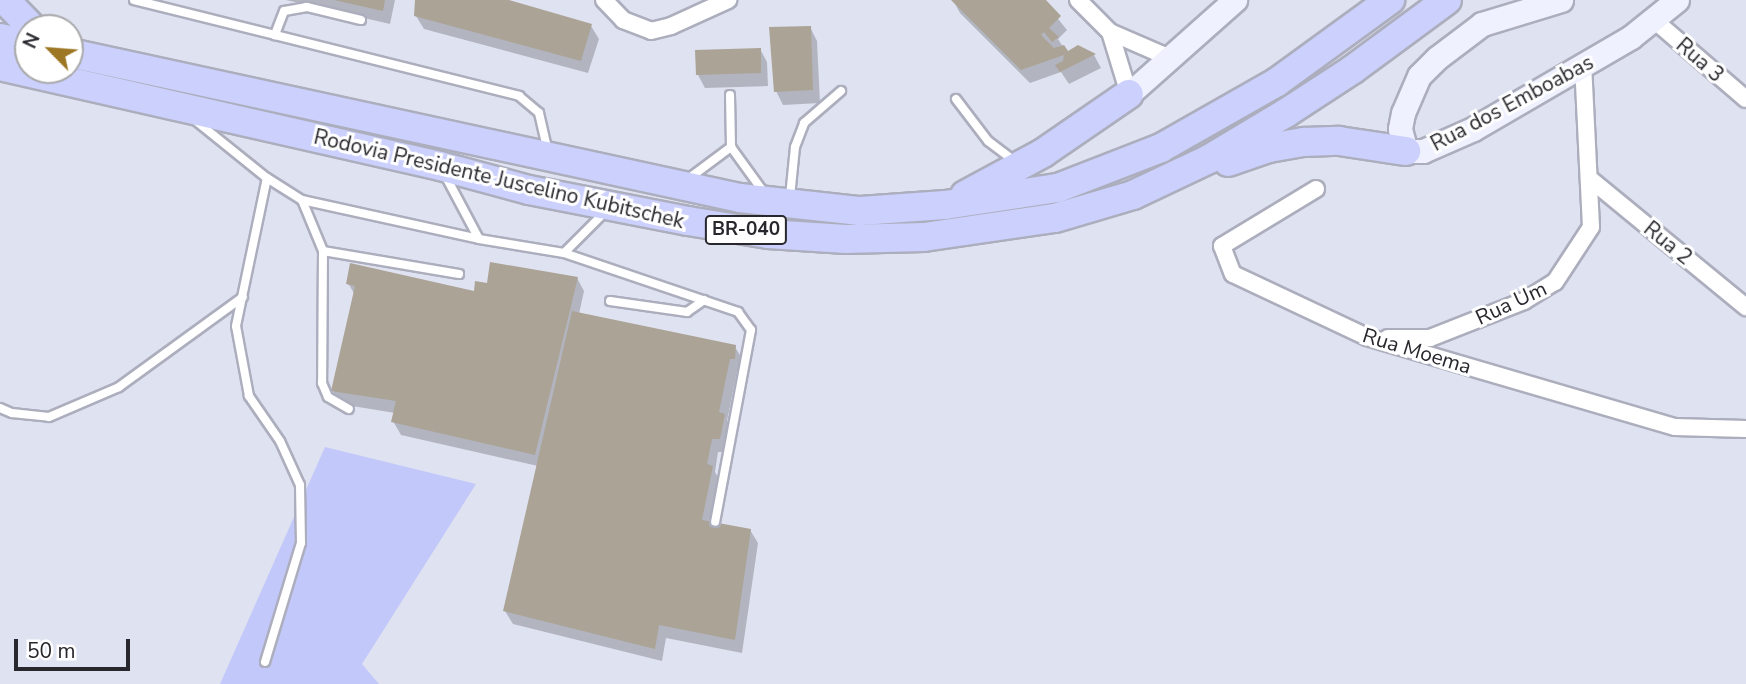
<!DOCTYPE html>
<html>
<head>
<meta charset="utf-8">
<style>
	body { margin:0 }
	#map { position:relative; width:1746px; height:684px; overflow:hidden; background:#dfe2f1; font-family:"Nunito Sans",sans-serif }
	div>[style] { position:absolute }
	[style*='--x'] { left:calc(var(--x)*1px); top:calc(var(--y)*1px); width:calc(var(--w)*1px); rotate:calc(var(--a)*1deg) }
	.green>* { inset:0; background:#c3c8fa }
	.shadow>* { inset:0; background:#0003 }
	.building>* { inset:0; background:#aba395 }
	.roads { filter:drop-shadow(2px 0 #acaebd) drop-shadow(-2px 0 #acaebd) drop-shadow(0 2px #acaebd) drop-shadow(0 -2px #acaebd) }
	.lane>* { height:8px; margin:-4px; padding:0 4px; transform-origin:4px; border-radius:4px; background:#fff }
	.street>* { height:16px; margin:-8px; padding:0 8px; transform-origin:8px; border-radius:8px; background:#fff }
	.secondary>* { height:23px; margin:-11.5px; padding:0 11.5px; transform-origin:11.5px; border-radius:11.5px; background:#eff1fe }
	.highway>* { height:28px; margin:-14px; padding:0 14px; transform-origin:14px; border-radius:14px; background:#cbd0fc }
	span { translate:-50% -50%; white-space:nowrap; text-align:center; line-height:1.15; -webkit-text-stroke:6px #fff; paint-order:stroke }
	.shield-label span { padding:2px 5px; background:#fff; border:2px solid; border-radius:5px; -webkit-text-stroke-width:0 }
	.shield-label { font-size:19px; color:#27272d; font-weight:700 }
	.street-label { font-size:21px; color:#27272d }
	.north { position:absolute; left:14px; top:14px; width:70px; height:70px; box-sizing:border-box; background:#fff; border:2px solid #a9a9ab; border-radius:50%; rotate:295deg; font-size:19px; font-weight:700; line-height:28px; text-align:center; color:#27272d }
	.north::after { content:''; display:block; margin:auto; width:24px; height:32px; background:#9e7724; clip-path:polygon(50% 0,100% 100%,50% 72%,0 100%) }
	.scale { position:absolute; left:14px; top:639px; width:116px; height:32px; box-sizing:border-box; border:4px solid #27272d; border-top:0; padding-left:9px; font-size:21px; line-height:24px; white-space:nowrap; color:#27272d; -webkit-text-stroke:5px #fff; paint-order:stroke }
</style>
</head>
<body>
<div id="map">
	<div class="green">
		<i style="clip-path:polygon(325px 447px,476px 484px,362px 664px,379px 684px,220px 684px)"></i>
	</div>
	<div class="shadow">
		<i style="clip-path:polygon(286px 0,395px 0,390px 24px)"></i>
		<i style="clip-path:polygon(417px 0,503px 0,591px 26px,599px 39px,588px 73px,424px 29px,416px 16px)"></i>
		<i style="clip-path:polygon(953px 0,1043px 0,1067px 30px,1058px 39px,1067px 53px,1078px 47px,1094px 55px,1101px 68px,1069px 84px,1061px 72px,1030px 83px,960px 13px)"></i>
		<i style="clip-path:polygon(810px 27px,817px 41px,820px 103px,783px 105px,776px 91px)"></i>
		<i style="clip-path:polygon(760px 49px,767px 62px,768px 86px,705px 88px,698px 75px)"></i>
		<i style="clip-path:polygon(577px 278px,584px 291px,579px 314px,735px 347px,743px 360px,742px 371px,737px 371px,727px 421px,732px 429px,726px 452px,718px 452px,715px 472px,720px 481px,711px 523px,750px 530px,758px 543px,742px 653px,666px 638px,662px 661px,513px 624px,505px 611px,538px 466px,401px 435px,393px 421px,395px 413px,340px 404px,333px 391px,355px 295px,348px 283px,475px 293px,489px 285px)"></i>
	</div>
	<div class="building">
		<i style="clip-path:polygon(334px 0,385px 0,383px 11px)"></i>
		<i style="clip-path:polygon(415px 0,509px 0,592px 24px,581px 61px,414px 16px)"></i>
		<i style="clip-path:polygon(951px 0,1046px 0,1061px 16px,1049px 28px,1059px 37px,1052px 42px,1044px 32px,1041px 35px,1054px 48px,1064px 45px,1068px 51px,1078px 45px,1096px 54px,1060px 72px,1055px 65px,1063px 61px,1064px 55px,1021px 70px)"></i>
		<i style="clip-path:polygon(811px 26px,813px 90px,774px 92px,769px 27px)"></i>
		<i style="clip-path:polygon(761px 48px,761px 73px,696px 75px,695px 50px)"></i>
		<i style="clip-path:polygon(490px 262px,578px 277px,535px 455px,391px 422px,396px 401px,331px 391px,355px 286px,346px 284px,350px 263px,474px 291px,475px 281px,487px 283px)"></i>
		<i style="clip-path:polygon(572px 311px,736px 345px,735px 359px,730px 359px,719px 412px,725px 414px,720px 439px,712px 439px,707px 464px,713px 466px,702px 520px,751px 529px,735px 640px,659px 625px,655px 649px,503px 611px)"></i>
	</div>
	<div class="roads">
		<div class="lane">
			<i style="--x:134;--y:0;--w:145;--a:13.9"></i>
			<i style="--x:361;--y:20;--w:56;--a:-166.5"></i>
			<i style="--x:307;--y:7;--w:23;--a:170"></i>
			<i style="--x:284;--y:11;--w:26;--a:111"></i>
			<i style="--x:275;--y:35;--w:252;--a:14"></i>
			<i style="--x:519;--y:96;--w:26;--a:40"></i>
			<i style="--x:539;--y:113;--w:39;--a:77"></i>
			<i style="--x:956;--y:99;--w:53;--a:52.7"></i>
			<i style="--x:988;--y:141;--w:34;--a:37"></i>
			<i style="--x:196;--y:121;--w:91;--a:38.8"></i>
			<i style="--x:267;--y:178;--w:41;--a:32.2"></i>
			<i style="--x:302;--y:200;--w:181;--a:12.4"></i>
			<i style="--x:479;--y:239;--w:86;--a:9.4"></i>
			<i style="--x:564;--y:253;--w:184;--a:18.7"></i>
			<i style="--x:738;--y:312;--w:22;--a:54"></i>
			<i style="--x:751;--y:330;--w:195;--a:100.6"></i>
			<i style="--x:731;--y:147;--w:58;--a:54.1"></i>
			<i style="--x:445;--y:175;--w:72;--a:62"></i>
			<i style="--x:688;--y:179;--w:54;--a:-36.7"></i>
			<i style="--x:731;--y:147;--w:52;--a:-91.1"></i>
			<i style="--x:790;--y:197;--w:50;--a:-84.3"></i>
			<i style="--x:795;--y:147;--w:26;--a:-69"></i>
			<i style="--x:804;--y:123;--w:49;--a:-40.9"></i>
			<i style="--x:302;--y:200;--w:55;--a:67.6"></i>
			<i style="--x:323;--y:251;--w:138;--a:9.6"></i>
			<i style="--x:323;--y:251;--w:132;--a:90.4"></i>
			<i style="--x:322;--y:383;--w:15;--a:67"></i>
			<i style="--x:328;--y:397;--w:24;--a:30"></i>
			<i style="--x:564;--y:253;--w:59;--a:-45"></i>
			<i style="--x:610;--y:301;--w:78;--a:8.1"></i>
			<i style="--x:687;--y:312;--w:21;--a:-35"></i>
			<i style="--x:0;--y:408;--w:13;--a:23"></i>
			<i style="--x:12;--y:413;--w:37;--a:6"></i>
			<i style="--x:49;--y:417;--w:76;--a:-23.2"></i>
			<i style="--x:119;--y:387;--w:153;--a:-36"></i>
			<i style="--x:265;--y:662;--w:124;--a:-73.2"></i>
			<i style="--x:301;--y:543;--w:58;--a:-91"></i>
			<i style="--x:300;--y:485;--w:48;--a:-114.4"></i>
			<i style="--x:280;--y:441;--w:55;--a:-124.6"></i>
			<i style="--x:249;--y:396;--w:71;--a:-100.5"></i>
			<i style="--x:236;--y:326;--w:151;--a:-78.2"></i>
		</div>
		<div class="street">
			<i style="--x:604;--y:0;--w:28;--a:46"></i>
			<i style="--x:623;--y:20;--w:30;--a:21"></i>
			<i style="--x:651;--y:31;--w:21;--a:-14"></i>
			<i style="--x:671;--y:26;--w:63;--a:-24.5"></i>
			<i style="--x:1078;--y:0;--w:45;--a:45"></i>
			<i style="--x:1110;--y:32;--w:65;--a:73"></i>
			<i style="--x:1654;--y:20;--w:121;--a:40.7"></i>
			<i style="--x:1110;--y:32;--w:65;--a:23.4"></i>
			<i style="--x:1590;--y:179;--w:202;--a:39.4"></i>
			<i style="--x:1316;--y:189;--w:110;--a:148.8"></i>
			<i style="--x:1222;--y:246;--w:30;--a:69"></i>
			<i style="--x:1233;--y:274;--w:148;--a:25.2"></i>
			<i style="--x:1367;--y:337;--w:321;--a:16.3"></i>
			<i style="--x:1675;--y:427;--w:71;--a:1.6"></i>
			<i style="--x:1388;--y:338;--w:42;--a:0"></i>
			<i style="--x:1430;--y:338;--w:101;--a:-21.5"></i>
			<i style="--x:1524;--y:301;--w:36;--a:-32"></i>
			<i style="--x:1555;--y:282;--w:66;--a:-56.8"></i>
			<i style="--x:1591;--y:227;--w:162;--a:-92.8"></i>
		</div>
		<div class="secondary">
			<i style="--x:1561;--y:0;--w:83;--a:163.1"></i>
			<i style="--x:1482;--y:24;--w:56;--a:142.9"></i>
			<i style="--x:1437;--y:58;--w:25;--a:135"></i>
			<i style="--x:1419;--y:76;--w:40;--a:113.4"></i>
			<i style="--x:1403;--y:113;--w:16;--a:101"></i>
			<i style="--x:1400;--y:129;--w:23;--a:75"></i>
			<i style="--x:1406;--y:151;--w:17;--a:0"></i>
			<i style="--x:1423;--y:151;--w:55;--a:-23.7"></i>
			<i style="--x:1473;--y:129;--w:183;--a:-30.2"></i>
			<i style="--x:1631;--y:37;--w:59;--a:-38.8"></i>
			<i style="--x:1129;--y:94;--w:142;--a:-41.6"></i>
		</div>
		<div class="highway">
			<i style="--x:5;--y:0;--w:39;--a:46"></i>
			<i style="--x:0;--y:38;--w:29;--a:12"></i>
			<i style="--x:70;--y:53;--w:686;--a:12.21"></i>
			<i style="--x:740;--y:198;--w:121;--a:6.2"></i>
			<i style="--x:860;--y:211;--w:85;--a:-4"></i>
			<i style="--x:945;--y:205;--w:114;--a:-8.6"></i>
			<i style="--x:1058;--y:188;--w:110;--a:-21.2"></i>
			<i style="--x:1161;--y:148;--w:133;--a:-29.6"></i>
			<i style="--x:1277;--y:82;--w:140;--a:-36"></i>
			<i style="--x:0;--y:66;--w:451;--a:12.8"></i>
			<i style="--x:440;--y:166;--w:92;--a:15.1"></i>
			<i style="--x:529;--y:190;--w:162;--a:11"></i>
			<i style="--x:688;--y:221;--w:81;--a:9.2"></i>
			<i style="--x:768;--y:234;--w:78;--a:3.7"></i>
			<i style="--x:846;--y:239;--w:78;--a:-1.5"></i>
			<i style="--x:924;--y:237;--w:132;--a:-8.3"></i>
			<i style="--x:1055;--y:218;--w:81;--a:-16.4"></i>
			<i style="--x:1133;--y:195;--w:84;--a:-25.3"></i>
			<i style="--x:1209;--y:159;--w:90;--a:-30.9"></i>
			<i style="--x:1286;--y:113;--w:79;--a:-33.1"></i>
			<i style="--x:1352;--y:70;--w:118;--a:-36.4"></i>
			<i style="--x:1228;--y:162;--w:43;--a:-18.9"></i>
			<i style="--x:1269;--y:148;--w:36;--a:-10"></i>
			<i style="--x:1304;--y:142;--w:35;--a:-2"></i>
			<i style="--x:1339;--y:141;--w:68;--a:8.5"></i>
			<i style="--x:965;--y:195;--w:89;--a:-28.3"></i>
			<i style="--x:1043;--y:153;--w:104;--a:-34.5"></i>
		</div>
	</div>
	<div class="shield-label">
		<span style="left:746px;top:230px">BR-040</span>
	</div>
	<div class="street-label">
		<span style="left:1700px;top:60px;rotate:41deg">Rua 3</span>
		<span style="left:1512px;top:103px;rotate:-28deg">Rua dos Emboabas</span>
		<span style="left:499px;top:179px;rotate:13deg">Rodovia Presidente Juscelino Kubitschek</span>
		<span style="left:1668px;top:243px;rotate:39deg">Rua 2</span>
		<span style="left:1511px;top:303px;rotate:-25deg">Rua Um</span>
		<span style="left:1417px;top:351px;rotate:17deg">Rua Moema</span>
	</div>
	<div class="north">N</div>
	<div class="scale">50 m</div>
</div>
</body>
</html>
